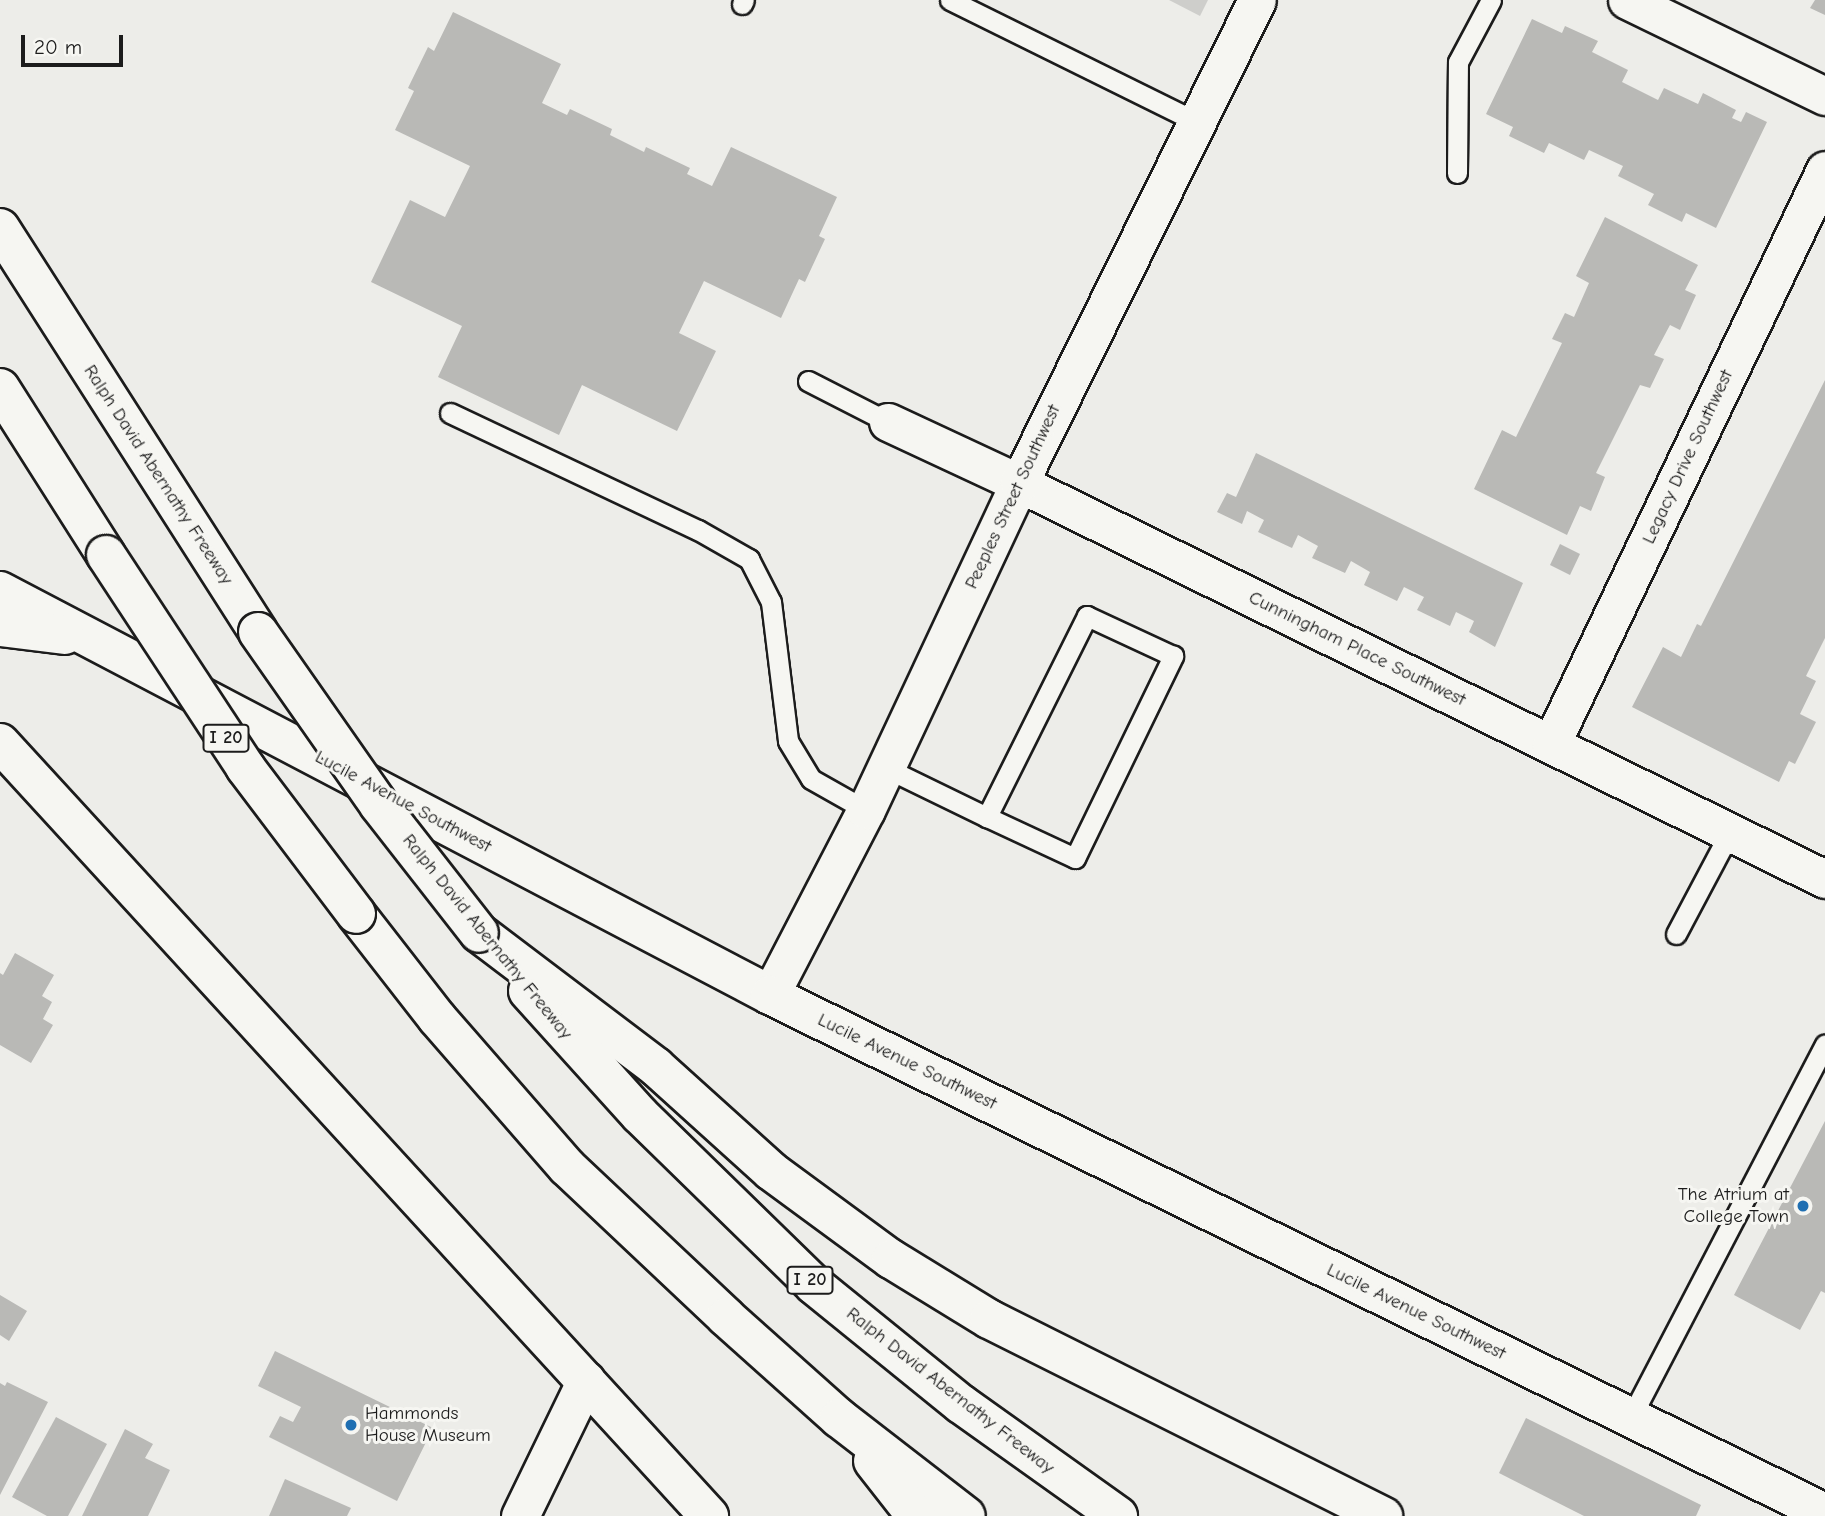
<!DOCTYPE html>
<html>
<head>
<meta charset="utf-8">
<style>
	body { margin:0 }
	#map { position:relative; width:1825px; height:1516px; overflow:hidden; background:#edede9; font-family:"Comic Neue",sans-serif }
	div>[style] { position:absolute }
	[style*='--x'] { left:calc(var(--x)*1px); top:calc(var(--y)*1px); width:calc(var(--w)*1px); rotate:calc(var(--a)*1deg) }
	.green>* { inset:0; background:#cececb }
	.building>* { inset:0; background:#b9b9b6 }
	.roads { filter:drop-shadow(2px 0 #1c1c1c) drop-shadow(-2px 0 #1c1c1c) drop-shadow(0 2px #1c1c1c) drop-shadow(0 -2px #1c1c1c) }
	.lane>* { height:19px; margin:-9.5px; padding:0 9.5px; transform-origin:9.5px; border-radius:9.5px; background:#f6f6f2 }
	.street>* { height:37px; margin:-18.5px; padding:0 18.5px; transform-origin:18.5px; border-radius:18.5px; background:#f6f6f2 }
	.secondary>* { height:38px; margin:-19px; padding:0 19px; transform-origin:19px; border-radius:19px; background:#f6f6f2 }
	.highway>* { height:38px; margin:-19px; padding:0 19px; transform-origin:19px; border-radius:19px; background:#f6f6f2 }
	.bridges { filter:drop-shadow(2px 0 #1c1c1c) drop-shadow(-2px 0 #1c1c1c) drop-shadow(0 2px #1c1c1c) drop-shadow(0 -2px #1c1c1c) }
	.highway-bridge>* { height:38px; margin:-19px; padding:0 19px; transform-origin:19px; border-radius:19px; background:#f6f6f2 }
	.dots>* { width:19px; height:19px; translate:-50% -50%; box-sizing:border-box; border:4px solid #f6f6f2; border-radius:50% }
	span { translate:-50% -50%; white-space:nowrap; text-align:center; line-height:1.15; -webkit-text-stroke:6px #f6f6f2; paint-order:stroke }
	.shield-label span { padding:2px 5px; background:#f6f6f2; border:2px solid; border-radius:5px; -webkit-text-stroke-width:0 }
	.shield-label { font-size:18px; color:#1c1c1c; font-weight:700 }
	.street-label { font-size:19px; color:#1c1c1c }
	.poi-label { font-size:19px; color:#1c1c1c }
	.right { translate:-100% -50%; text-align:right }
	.left { translate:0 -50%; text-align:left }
	.scale { position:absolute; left:21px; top:35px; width:102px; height:32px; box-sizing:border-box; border:4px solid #1c1c1c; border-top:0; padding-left:9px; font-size:21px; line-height:24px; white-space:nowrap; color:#1c1c1c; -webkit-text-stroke:5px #f6f6f2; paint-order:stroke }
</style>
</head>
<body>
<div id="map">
	<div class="green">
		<i style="clip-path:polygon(1169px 0,1208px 0,1200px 16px)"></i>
	</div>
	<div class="building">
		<i style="clip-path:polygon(1815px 0,1825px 0,1825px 15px,1810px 8px)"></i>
		<i style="clip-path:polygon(453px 12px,561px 64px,542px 103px,567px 115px,570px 109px,612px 129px,610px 135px,644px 152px,646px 147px,690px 168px,687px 174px,712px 186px,731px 147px,837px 197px,819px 236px,825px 239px,805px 282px,799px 279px,781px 318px,704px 281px,679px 333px,716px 351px,677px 431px,582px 385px,559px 435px,438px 377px,462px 326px,371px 282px,410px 200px,445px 217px,470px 166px,395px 130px,414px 91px,408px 88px,428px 47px,434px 51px)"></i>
		<i style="clip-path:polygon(1532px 19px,1562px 33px,1565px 26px,1598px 41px,1592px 52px,1628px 70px,1622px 82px,1658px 100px,1664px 88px,1698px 104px,1703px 93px,1736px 110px,1732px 118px,1741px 122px,1746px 112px,1767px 122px,1716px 228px,1686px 213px,1682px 222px,1648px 205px,1654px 194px,1618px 176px,1623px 166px,1589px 150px,1584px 160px,1549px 143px,1544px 153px,1509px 136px,1513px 127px,1486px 114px)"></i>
		<i style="clip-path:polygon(1605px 217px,1698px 265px,1685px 290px,1696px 295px,1680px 330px,1670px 325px,1654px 355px,1664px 359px,1650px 388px,1640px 385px,1596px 473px,1605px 477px,1591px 511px,1580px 506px,1567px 535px,1474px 489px,1502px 430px,1516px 437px,1562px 343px,1552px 339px,1565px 313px,1574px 317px,1589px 283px,1576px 276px)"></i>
		<i style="clip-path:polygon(1825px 380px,1825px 638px,1806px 676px,1816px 681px,1800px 714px,1816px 722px,1795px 764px,1789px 761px,1779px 782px,1632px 707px,1663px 647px,1681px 657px,1697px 624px,1701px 626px)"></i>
		<i style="clip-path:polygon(1256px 453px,1523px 583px,1495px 647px,1469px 632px,1474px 621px,1456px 612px,1450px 626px,1417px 610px,1424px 597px,1404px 587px,1397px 601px,1364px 585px,1370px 572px,1351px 561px,1345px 573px,1312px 558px,1318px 546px,1298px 535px,1292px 548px,1258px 532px,1264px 520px,1247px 511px,1242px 524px,1217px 512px,1227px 493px,1236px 497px)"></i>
		<i style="clip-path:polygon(1560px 544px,1580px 554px,1570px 575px,1550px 565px)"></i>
		<i style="clip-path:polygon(15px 953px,54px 975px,42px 996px,52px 1002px,43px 1019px,53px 1025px,31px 1063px,0 1045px,0 973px,3px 975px)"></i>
		<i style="clip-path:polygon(1825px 1121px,1825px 1293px,1821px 1291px,1800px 1330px,1734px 1295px)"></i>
		<i style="clip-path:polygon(0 1295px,27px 1311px,9px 1341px,0 1335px)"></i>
		<i style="clip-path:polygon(275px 1351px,433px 1428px,397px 1501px,269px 1437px,280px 1416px,293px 1422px,301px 1407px,258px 1386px)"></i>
		<i style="clip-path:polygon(7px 1382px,48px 1402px,0 1495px,0 1383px,5px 1386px)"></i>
		<i style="clip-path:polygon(56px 1417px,107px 1444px,68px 1516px,47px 1516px,12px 1497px)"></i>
		<i style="clip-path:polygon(1526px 1418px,1701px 1505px,1696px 1516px,1584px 1516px,1499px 1473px)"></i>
		<i style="clip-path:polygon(125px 1429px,153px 1444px,145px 1458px,170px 1470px,148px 1516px,82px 1516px)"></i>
		<i style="clip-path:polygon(285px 1479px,351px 1508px,347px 1516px,269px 1516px)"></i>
	</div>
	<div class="roads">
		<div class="lane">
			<i style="--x:950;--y:0;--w:275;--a:26.3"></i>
			<i style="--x:742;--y:4;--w:4;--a:-63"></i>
			<i style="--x:1457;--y:173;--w:111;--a:-89.5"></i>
			<i style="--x:1458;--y:62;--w:70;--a:-62"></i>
			<i style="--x:808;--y:381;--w:90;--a:27.1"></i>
			<i style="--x:450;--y:413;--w:274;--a:25.3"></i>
			<i style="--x:698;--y:530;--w:59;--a:29.6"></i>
			<i style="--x:749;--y:559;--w:48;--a:62.9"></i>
			<i style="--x:771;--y:602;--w:140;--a:83"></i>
			<i style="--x:788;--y:741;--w:44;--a:58.8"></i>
			<i style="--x:811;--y:779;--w:63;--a:29.4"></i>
			<i style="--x:886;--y:768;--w:112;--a:25.9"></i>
			<i style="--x:987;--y:817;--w:97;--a:25"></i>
			<i style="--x:1075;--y:858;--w:225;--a:-64.1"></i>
			<i style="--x:1173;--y:656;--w:95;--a:-155.1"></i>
			<i style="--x:1087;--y:616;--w:225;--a:116.5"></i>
			<i style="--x:1676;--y:934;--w:115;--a:-62.1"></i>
			<i style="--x:1631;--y:1417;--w:420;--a:-62.5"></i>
		</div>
		<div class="street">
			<i style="--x:1627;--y:0;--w:220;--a:25.9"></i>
			<i style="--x:888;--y:422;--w:145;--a:25"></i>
			<i style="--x:1019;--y:483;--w:898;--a:26.17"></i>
			<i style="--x:1551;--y:744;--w:636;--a:-64.48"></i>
			<i style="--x:770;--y:995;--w:208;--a:-62.6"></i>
			<i style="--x:866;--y:810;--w:361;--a:-64.9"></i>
			<i style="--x:1019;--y:483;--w:538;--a:-63.77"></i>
			<i style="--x:520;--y:1516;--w:151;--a:-64.1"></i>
		</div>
		<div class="secondary">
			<i style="--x:0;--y:591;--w:870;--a:27.68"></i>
			<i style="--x:770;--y:995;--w:1175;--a:26.15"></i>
			<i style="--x:0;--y:627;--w:65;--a:7"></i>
			<i style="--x:0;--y:743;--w:1049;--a:47.47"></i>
		</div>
		<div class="highway">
			<i style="--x:0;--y:228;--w:479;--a:57.4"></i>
			<i style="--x:0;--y:388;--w:198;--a:57.6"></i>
			<i style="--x:356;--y:914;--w:132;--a:52.1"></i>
			<i style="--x:437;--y:1018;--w:198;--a:48.9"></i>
			<i style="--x:567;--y:1167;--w:219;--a:43.3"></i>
			<i style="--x:726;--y:1317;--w:152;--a:41.8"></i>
			<i style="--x:839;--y:1418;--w:160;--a:37.7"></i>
			<i style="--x:479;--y:933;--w:222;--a:37.1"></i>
			<i style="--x:656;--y:1067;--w:155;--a:42.1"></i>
			<i style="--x:771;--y:1171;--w:149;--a:36.3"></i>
			<i style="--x:891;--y:1259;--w:115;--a:31.5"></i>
			<i style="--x:989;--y:1319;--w:441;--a:26.6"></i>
			<i style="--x:528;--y:991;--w:167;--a:47.9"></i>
			<i style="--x:640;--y:1115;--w:243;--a:44.3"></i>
			<i style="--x:814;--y:1285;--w:189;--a:39"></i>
			<i style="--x:961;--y:1404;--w:193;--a:35.5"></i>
			<i style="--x:873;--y:1461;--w:70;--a:52"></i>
		</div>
	</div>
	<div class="bridges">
		<div class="highway-bridge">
			<i style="--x:106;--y:555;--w:254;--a:56.7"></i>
			<i style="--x:245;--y:767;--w:184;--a:52.9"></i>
			<i style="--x:258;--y:632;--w:211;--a:55"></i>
			<i style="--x:379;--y:805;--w:162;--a:52"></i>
		</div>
	</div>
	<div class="dots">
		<i style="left:1803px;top:1206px;background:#1f6fb2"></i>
		<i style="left:351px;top:1425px;background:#1f6fb2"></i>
	</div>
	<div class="shield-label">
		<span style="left:226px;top:738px">I 20</span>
		<span style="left:810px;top:1280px">I 20</span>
	</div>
	<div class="street-label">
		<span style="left:1688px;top:457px;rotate:-65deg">Legacy Drive Southwest</span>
		<span style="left:158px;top:475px;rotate:57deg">Ralph David Abernathy Freeway</span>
		<span style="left:1013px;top:497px;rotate:-65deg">Peeples Street Southwest</span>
		<span style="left:1357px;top:649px;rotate:26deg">Cunningham Place Southwest</span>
		<span style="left:403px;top:802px;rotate:28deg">Lucile Avenue Southwest</span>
		<span style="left:487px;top:937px;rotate:51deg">Ralph David Abernathy Freeway</span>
		<span style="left:907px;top:1062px;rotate:26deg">Lucile Avenue Southwest</span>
		<span style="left:1416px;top:1312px;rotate:26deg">Lucile Avenue Southwest</span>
		<span style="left:950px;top:1391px;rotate:38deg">Ralph David Abernathy Freeway</span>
	</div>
	<div class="poi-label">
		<span class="right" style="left:1789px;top:1206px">The Atrium at<br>College Town</span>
		<span class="left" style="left:365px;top:1425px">Hammonds<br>House Museum</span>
	</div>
	<div class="scale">20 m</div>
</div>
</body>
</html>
